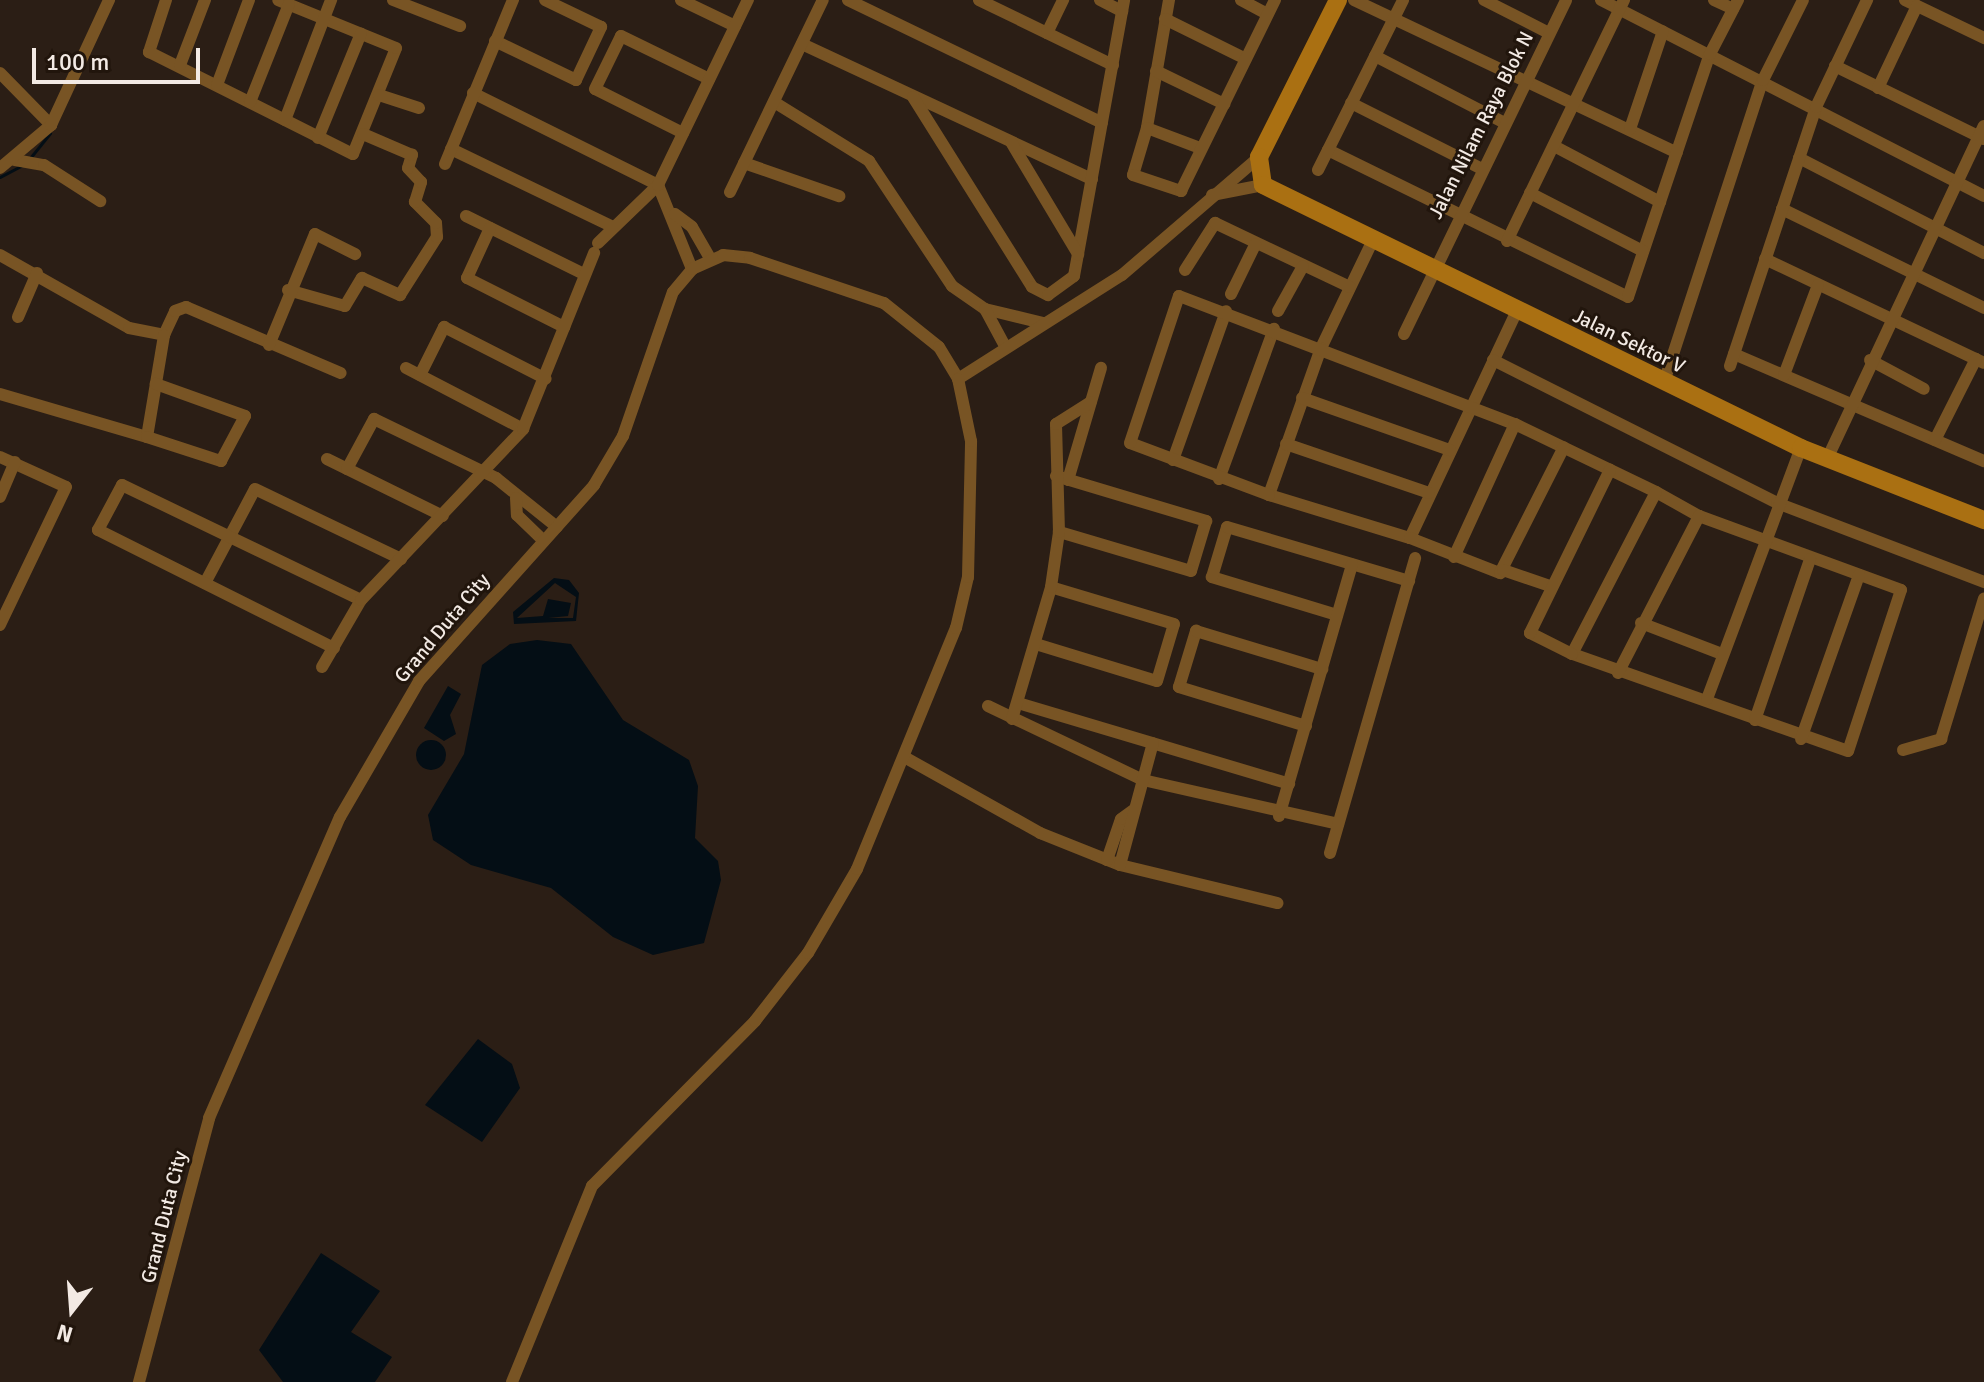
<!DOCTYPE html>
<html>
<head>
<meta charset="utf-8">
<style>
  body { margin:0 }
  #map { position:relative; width:1984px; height:1382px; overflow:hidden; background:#2b1e15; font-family:Signika,sans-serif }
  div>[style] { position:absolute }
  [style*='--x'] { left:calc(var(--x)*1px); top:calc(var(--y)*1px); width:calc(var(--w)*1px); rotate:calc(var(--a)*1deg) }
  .water>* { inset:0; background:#040e15 }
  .round { border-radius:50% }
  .stream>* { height:3px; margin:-1.5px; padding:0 1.5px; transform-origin:1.5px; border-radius:1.5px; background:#040e15 }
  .street>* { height:12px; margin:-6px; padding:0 6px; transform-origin:6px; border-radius:6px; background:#785424 }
  .secondary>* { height:18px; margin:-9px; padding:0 9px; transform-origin:9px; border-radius:9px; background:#aa7012 }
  span { translate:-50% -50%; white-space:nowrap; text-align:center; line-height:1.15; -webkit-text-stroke:6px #21150c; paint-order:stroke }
  .street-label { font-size:20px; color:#f3eae4 }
  .north { position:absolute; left:32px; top:1270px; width:80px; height:80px; -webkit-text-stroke:6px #21150c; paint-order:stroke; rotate:197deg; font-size:22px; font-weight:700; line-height:32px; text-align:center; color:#f3eae4 }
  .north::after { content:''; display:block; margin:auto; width:28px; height:36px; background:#f3eae4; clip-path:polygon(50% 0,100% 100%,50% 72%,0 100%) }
  .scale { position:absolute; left:32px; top:48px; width:168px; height:36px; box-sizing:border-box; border:4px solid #f3eae4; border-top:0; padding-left:10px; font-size:24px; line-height:28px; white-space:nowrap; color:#f3eae4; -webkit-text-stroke:6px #21150c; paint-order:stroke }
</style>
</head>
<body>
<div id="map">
  <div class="water">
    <i style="clip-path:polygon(evenodd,554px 578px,569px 580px,579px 593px,576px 621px,514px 624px,513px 612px,554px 578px,555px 583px,576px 597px,573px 618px,548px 618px,568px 616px,571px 603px,548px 599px,543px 616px,517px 618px,555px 583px)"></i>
    <i style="clip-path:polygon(537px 640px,571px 644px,623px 720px,689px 760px,698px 786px,695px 838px,718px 861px,721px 880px,704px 943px,653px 955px,613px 937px,551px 888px,471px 865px,433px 840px,428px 815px,464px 754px,482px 665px,510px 644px)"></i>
    <i style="clip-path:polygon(448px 686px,461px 694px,450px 715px,456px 734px,444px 741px,424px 728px)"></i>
    <i class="round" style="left:416px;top:740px;width:30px;height:30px"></i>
    <i style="clip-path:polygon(478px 1039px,512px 1064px,520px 1088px,482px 1142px,425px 1105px)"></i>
    <i style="clip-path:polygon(321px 1253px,380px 1291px,351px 1332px,392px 1357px,375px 1382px,283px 1382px,259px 1350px)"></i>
  </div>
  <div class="stream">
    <i style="--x:30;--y:158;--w:32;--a:-51"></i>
    <i style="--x:0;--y:177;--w:24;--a:-28"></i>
  </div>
  <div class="street">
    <i style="--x:166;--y:0;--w:55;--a:108.1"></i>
    <i style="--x:149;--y:52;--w:228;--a:26.6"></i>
    <i style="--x:353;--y:154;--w:114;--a:-67.9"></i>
    <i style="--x:396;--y:48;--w:127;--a:-157.9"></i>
    <i style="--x:393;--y:0;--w:72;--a:21.2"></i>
    <i style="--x:681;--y:0;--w:60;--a:25.7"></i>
    <i style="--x:848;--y:0;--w:282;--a:25.8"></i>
    <i style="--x:979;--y:0;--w:149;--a:25.9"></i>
    <i style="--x:1100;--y:0;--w:25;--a:27"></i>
    <i style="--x:1169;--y:0;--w:130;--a:99.8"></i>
    <i style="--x:1147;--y:128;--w:57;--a:20.7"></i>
    <i style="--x:1241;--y:0;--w:30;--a:28"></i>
    <i style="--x:1354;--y:0;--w:357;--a:25.3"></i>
    <i style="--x:1484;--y:0;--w:73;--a:26.9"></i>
    <i style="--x:1601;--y:0;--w:430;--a:27.1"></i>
    <i style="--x:1714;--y:0;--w:21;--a:25"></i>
    <i style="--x:1905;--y:0;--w:88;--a:25.7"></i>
    <i style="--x:1165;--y:19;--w:90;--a:26.3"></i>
    <i style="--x:1047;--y:33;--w:37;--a:-64"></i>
    <i style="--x:495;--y:41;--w:90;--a:25.7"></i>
    <i style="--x:576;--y:80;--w:59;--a:-64.7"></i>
    <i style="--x:601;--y:27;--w:62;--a:-154.3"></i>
    <i style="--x:802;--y:44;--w:320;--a:25"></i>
    <i style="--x:1375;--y:56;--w:146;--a:27.3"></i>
    <i style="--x:180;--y:65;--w:70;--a:-69"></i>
    <i style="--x:1835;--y:66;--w:166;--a:26.1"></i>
    <i style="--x:1156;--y:71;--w:76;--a:25.9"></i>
    <i style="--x:0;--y:73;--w:73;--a:45.6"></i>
    <i style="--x:217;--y:85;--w:91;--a:-69.4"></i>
    <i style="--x:1878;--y:88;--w:91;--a:-64.6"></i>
    <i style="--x:473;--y:93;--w:207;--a:26.4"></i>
    <i style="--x:658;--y:185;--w:91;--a:68"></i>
    <i style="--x:379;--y:95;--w:42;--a:18"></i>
    <i style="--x:913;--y:97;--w:224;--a:57.9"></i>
    <i style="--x:1032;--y:287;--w:18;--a:27"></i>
    <i style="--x:1048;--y:295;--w:32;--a:-36"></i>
    <i style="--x:1074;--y:276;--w:280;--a:-79.7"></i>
    <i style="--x:250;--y:102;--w:105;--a:-68.3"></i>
    <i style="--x:774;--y:102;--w:112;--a:31.8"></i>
    <i style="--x:869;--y:161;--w:150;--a:56.4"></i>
    <i style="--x:952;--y:286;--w:40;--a:34.9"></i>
    <i style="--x:985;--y:309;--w:60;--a:13.6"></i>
    <i style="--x:1351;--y:103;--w:147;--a:26.7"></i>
    <i style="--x:285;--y:120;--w:129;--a:-69"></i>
    <i style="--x:1147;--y:128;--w:49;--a:106.6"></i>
    <i style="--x:1133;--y:175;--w:51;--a:18.4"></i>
    <i style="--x:1181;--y:191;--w:213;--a:-63.8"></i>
    <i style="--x:1630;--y:129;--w:103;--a:-71.4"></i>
    <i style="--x:683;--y:133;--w:98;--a:-153.4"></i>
    <i style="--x:595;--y:89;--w:59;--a:-63.9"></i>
    <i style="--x:621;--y:36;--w:98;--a:26"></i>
    <i style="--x:318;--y:138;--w:113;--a:-67.7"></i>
    <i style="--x:1011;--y:142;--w:131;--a:59.1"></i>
    <i style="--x:1554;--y:146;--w:120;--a:27.8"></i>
    <i style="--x:451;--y:149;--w:178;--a:25.7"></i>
    <i style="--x:1328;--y:150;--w:334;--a:26.1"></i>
    <i style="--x:1628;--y:297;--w:256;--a:-71.4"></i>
    <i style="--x:1710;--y:54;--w:61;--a:-62.6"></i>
    <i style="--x:1799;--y:158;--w:208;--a:27.2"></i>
    <i style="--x:15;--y:160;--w:29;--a:10"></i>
    <i style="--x:44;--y:165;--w:67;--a:32.7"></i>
    <i style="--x:744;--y:163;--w:101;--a:19.2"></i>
    <i style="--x:445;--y:164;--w:178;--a:-67.5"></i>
    <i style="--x:0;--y:168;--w:67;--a:-40.1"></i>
    <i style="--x:51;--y:125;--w:138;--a:-65.1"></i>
    <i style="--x:1318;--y:170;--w:190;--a:-63.4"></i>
    <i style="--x:730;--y:192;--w:213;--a:-64.2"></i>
    <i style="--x:1530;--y:193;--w:127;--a:27.2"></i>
    <i style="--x:1212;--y:195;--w:52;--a:-11.1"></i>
    <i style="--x:1782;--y:209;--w:225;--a:26.1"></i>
    <i style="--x:675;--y:214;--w:21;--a:37"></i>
    <i style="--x:692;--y:227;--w:38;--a:60"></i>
    <i style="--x:466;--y:216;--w:131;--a:26.2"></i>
    <i style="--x:490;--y:228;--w:55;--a:114.7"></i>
    <i style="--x:467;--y:278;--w:109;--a:26.8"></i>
    <i style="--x:1373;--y:240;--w:120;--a:115.7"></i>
    <i style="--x:1321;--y:348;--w:156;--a:109.5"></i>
    <i style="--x:1269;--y:495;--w:147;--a:17"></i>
    <i style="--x:1410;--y:538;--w:251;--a:-64.8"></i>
    <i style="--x:1507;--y:241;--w:268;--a:-64.1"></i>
    <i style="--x:598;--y:243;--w:83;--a:-44"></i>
    <i style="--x:658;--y:185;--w:206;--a:-64.1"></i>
    <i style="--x:0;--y:255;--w:148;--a:29.5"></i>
    <i style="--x:129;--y:328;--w:36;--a:11"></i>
    <i style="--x:164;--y:335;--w:26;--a:-65"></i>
    <i style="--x:175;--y:311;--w:12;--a:-20"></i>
    <i style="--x:186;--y:307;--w:168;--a:23.1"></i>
    <i style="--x:1765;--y:259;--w:242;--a:25.4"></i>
    <i style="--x:1185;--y:270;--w:56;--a:-57.4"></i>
    <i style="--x:1215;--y:223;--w:149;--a:25.4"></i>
    <i style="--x:288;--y:290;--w:59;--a:15.7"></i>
    <i style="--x:345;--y:306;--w:33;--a:-59"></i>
    <i style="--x:362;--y:278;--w:42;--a:24.1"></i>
    <i style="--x:400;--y:295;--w:69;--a:-57.5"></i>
    <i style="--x:437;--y:237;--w:14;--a:-94"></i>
    <i style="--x:436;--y:223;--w:30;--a:-135"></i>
    <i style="--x:415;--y:202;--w:21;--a:-73"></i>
    <i style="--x:421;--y:182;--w:19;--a:-133"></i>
    <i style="--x:408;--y:168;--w:14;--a:-73"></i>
    <i style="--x:412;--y:155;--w:53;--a:-156.8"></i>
    <i style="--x:1231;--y:294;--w:55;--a:-63.9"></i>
    <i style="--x:985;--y:309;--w:44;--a:61.7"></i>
    <i style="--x:1278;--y:311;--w:51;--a:-60.9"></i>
    <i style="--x:18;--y:317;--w:48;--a:-66.6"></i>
    <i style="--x:1404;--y:334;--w:371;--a:-64.1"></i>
    <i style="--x:269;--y:345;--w:120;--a:-67.5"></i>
    <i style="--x:315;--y:234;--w:45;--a:26.6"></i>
    <i style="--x:1734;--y:354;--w:272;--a:23.2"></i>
    <i style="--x:1493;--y:360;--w:318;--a:26.7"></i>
    <i style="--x:1777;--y:503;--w:222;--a:20.9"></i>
    <i style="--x:1870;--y:360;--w:61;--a:28.2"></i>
    <i style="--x:1730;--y:366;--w:273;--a:-71.6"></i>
    <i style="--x:1816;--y:107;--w:119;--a:-64.5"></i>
    <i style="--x:406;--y:368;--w:132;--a:27.5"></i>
    <i style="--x:420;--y:375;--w:54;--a:-63.4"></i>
    <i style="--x:444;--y:327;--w:114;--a:27"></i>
    <i style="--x:1784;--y:375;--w:96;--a:-69.3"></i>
    <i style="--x:1664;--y:382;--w:318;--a:-71.9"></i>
    <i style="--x:1763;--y:80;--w:89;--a:-63.4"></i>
    <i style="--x:0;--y:394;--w:153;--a:16.3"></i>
    <i style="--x:147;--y:437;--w:103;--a:-80.5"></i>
    <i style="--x:1302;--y:398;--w:157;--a:19.4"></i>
    <i style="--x:147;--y:437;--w:78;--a:18"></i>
    <i style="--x:221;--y:461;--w:51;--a:-61.9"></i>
    <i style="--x:245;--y:416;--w:95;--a:-160.2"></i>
    <i style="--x:1935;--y:440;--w:91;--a:-63.2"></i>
    <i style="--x:1286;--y:444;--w:151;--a:18.9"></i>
    <i style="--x:0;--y:457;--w:72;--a:24.4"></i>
    <i style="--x:66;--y:487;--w:153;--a:115.6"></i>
    <i style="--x:327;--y:459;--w:129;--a:26.2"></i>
    <i style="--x:1827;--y:459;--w:368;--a:-64.8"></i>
    <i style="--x:1173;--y:460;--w:158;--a:-70.4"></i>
    <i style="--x:347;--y:469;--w:57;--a:-61.6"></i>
    <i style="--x:374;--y:419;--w:136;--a:25.8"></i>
    <i style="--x:496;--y:478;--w:78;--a:38.8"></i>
    <i style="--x:1056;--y:476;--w:157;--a:16.7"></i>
    <i style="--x:1206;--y:521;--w:52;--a:106.7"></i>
    <i style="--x:1191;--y:571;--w:138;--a:-163.5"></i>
    <i style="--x:1219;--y:479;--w:160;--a:-69.9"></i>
    <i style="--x:1068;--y:480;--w:117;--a:-73.6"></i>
    <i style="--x:1269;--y:495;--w:148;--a:-159.5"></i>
    <i style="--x:1130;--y:443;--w:155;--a:-71.6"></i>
    <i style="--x:1179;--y:296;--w:360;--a:20.9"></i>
    <i style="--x:1515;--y:424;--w:157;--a:25.7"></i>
    <i style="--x:1656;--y:492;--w:49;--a:29.2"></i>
    <i style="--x:1699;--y:516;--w:215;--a:20.1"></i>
    <i style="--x:1901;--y:590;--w:169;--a:108.2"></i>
    <i style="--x:1848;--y:751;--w:293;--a:-160.6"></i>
    <i style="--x:1572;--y:654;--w:182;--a:-62.6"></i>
    <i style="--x:0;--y:497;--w:38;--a:-67"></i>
    <i style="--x:516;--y:498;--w:17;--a:87"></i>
    <i style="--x:517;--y:515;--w:37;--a:44"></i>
    <i style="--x:1410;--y:538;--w:97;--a:21.3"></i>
    <i style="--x:1500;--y:573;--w:141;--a:-63.1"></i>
    <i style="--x:1454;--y:557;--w:146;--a:-65.4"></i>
    <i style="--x:1503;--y:570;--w:50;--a:18.8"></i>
    <i style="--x:205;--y:583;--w:106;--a:-62"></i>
    <i style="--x:255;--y:489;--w:162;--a:25.6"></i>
    <i style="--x:1337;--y:615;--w:131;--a:-163.1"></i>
    <i style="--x:1212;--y:577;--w:52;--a:-73.3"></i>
    <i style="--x:1227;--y:527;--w:190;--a:16.5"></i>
    <i style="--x:1641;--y:623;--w:87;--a:20.9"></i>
    <i style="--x:1039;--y:645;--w:123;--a:17"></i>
    <i style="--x:1157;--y:681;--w:59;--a:-73.4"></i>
    <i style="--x:1174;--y:624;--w:128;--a:-163.3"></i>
    <i style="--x:334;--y:648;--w:264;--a:-153.4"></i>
    <i style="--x:98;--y:530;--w:51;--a:-61.9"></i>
    <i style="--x:122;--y:485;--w:265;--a:25.7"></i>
    <i style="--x:1572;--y:654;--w:47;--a:-153.4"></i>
    <i style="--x:1530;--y:633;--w:182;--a:-63.9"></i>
    <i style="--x:322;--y:667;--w:78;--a:-59.8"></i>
    <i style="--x:361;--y:600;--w:236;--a:-46.5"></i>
    <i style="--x:523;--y:429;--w:190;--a:-68"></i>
    <i style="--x:1618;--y:673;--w:177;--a:-62.7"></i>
    <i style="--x:1707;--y:699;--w:268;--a:-69.5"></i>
    <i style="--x:1018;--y:703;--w:283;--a:16.6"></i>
    <i style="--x:988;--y:706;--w:172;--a:25.5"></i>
    <i style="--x:1143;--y:780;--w:200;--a:12.7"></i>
    <i style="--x:1012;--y:719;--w:138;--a:-73.5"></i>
    <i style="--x:1051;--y:587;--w:56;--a:-81.7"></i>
    <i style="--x:1059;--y:532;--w:108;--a:-91.6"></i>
    <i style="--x:1056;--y:424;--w:41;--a:-32.2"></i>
    <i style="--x:1755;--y:720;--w:170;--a:-71.1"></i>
    <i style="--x:1306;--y:726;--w:133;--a:-162.9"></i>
    <i style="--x:1179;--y:687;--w:59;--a:-73.1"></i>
    <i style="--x:1196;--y:631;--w:132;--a:16.8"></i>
    <i style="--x:1801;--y:739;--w:174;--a:-70.5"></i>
    <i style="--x:1903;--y:750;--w:40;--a:-16"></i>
    <i style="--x:1941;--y:739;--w:147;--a:-73"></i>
    <i style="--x:906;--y:758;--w:154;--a:29.2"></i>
    <i style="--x:1040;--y:833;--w:86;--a:21.8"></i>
    <i style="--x:1120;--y:865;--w:162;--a:13.6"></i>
    <i style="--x:1279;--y:816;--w:262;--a:-73.8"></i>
    <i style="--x:1330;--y:853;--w:307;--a:-73.9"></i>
    <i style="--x:1107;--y:860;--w:43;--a:-71.1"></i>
    <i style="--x:1121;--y:819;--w:14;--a:-36"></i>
    <i style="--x:1120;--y:865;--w:126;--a:-74.9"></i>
    <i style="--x:139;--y:1382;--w:273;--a:-75.1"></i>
    <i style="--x:209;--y:1118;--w:328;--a:-66.5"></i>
    <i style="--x:340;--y:817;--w:157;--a:-59.8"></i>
    <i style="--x:419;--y:681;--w:263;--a:-48.2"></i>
    <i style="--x:594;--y:485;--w:57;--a:-59.4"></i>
    <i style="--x:623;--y:436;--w:152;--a:-70.9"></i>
    <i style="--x:673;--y:292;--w:30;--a:-50"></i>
    <i style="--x:692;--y:269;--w:34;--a:-24"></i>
    <i style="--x:723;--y:255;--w:27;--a:6"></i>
    <i style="--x:750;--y:258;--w:141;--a:18.6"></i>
    <i style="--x:884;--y:303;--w:70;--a:38.7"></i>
    <i style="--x:939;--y:347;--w:37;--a:59"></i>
    <i style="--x:958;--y:379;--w:194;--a:-32.4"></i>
    <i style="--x:1122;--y:275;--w:181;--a:-40.7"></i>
    <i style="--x:512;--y:1382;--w:212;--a:-67.8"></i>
    <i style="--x:592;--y:1186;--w:232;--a:-45.3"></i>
    <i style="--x:755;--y:1021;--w:86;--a:-52.1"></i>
    <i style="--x:808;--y:953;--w:97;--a:-59.7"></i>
    <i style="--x:857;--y:869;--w:261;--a:-67.7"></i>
    <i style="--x:956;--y:628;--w:52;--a:-76.8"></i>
    <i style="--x:968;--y:577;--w:136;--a:-88.7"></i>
    <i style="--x:971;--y:441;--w:63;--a:-101.8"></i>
  </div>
  <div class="secondary">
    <i style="--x:1338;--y:0;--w:176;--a:116.7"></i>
    <i style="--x:1259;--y:157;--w:28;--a:82"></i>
    <i style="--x:1263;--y:185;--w:599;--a:26.05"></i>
    <i style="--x:1801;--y:448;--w:197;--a:21.5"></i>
  </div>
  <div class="street-label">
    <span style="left:1481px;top:125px;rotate:-63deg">Jalan Nilam Raya Blok N</span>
    <span style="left:1629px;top:341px;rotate:26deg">Jalan Sektor V</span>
    <span style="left:442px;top:628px;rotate:-50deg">Grand Duta City</span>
    <span style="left:164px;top:1217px;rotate:-76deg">Grand Duta City</span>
  </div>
  <div class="north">N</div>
  <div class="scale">100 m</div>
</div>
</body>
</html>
